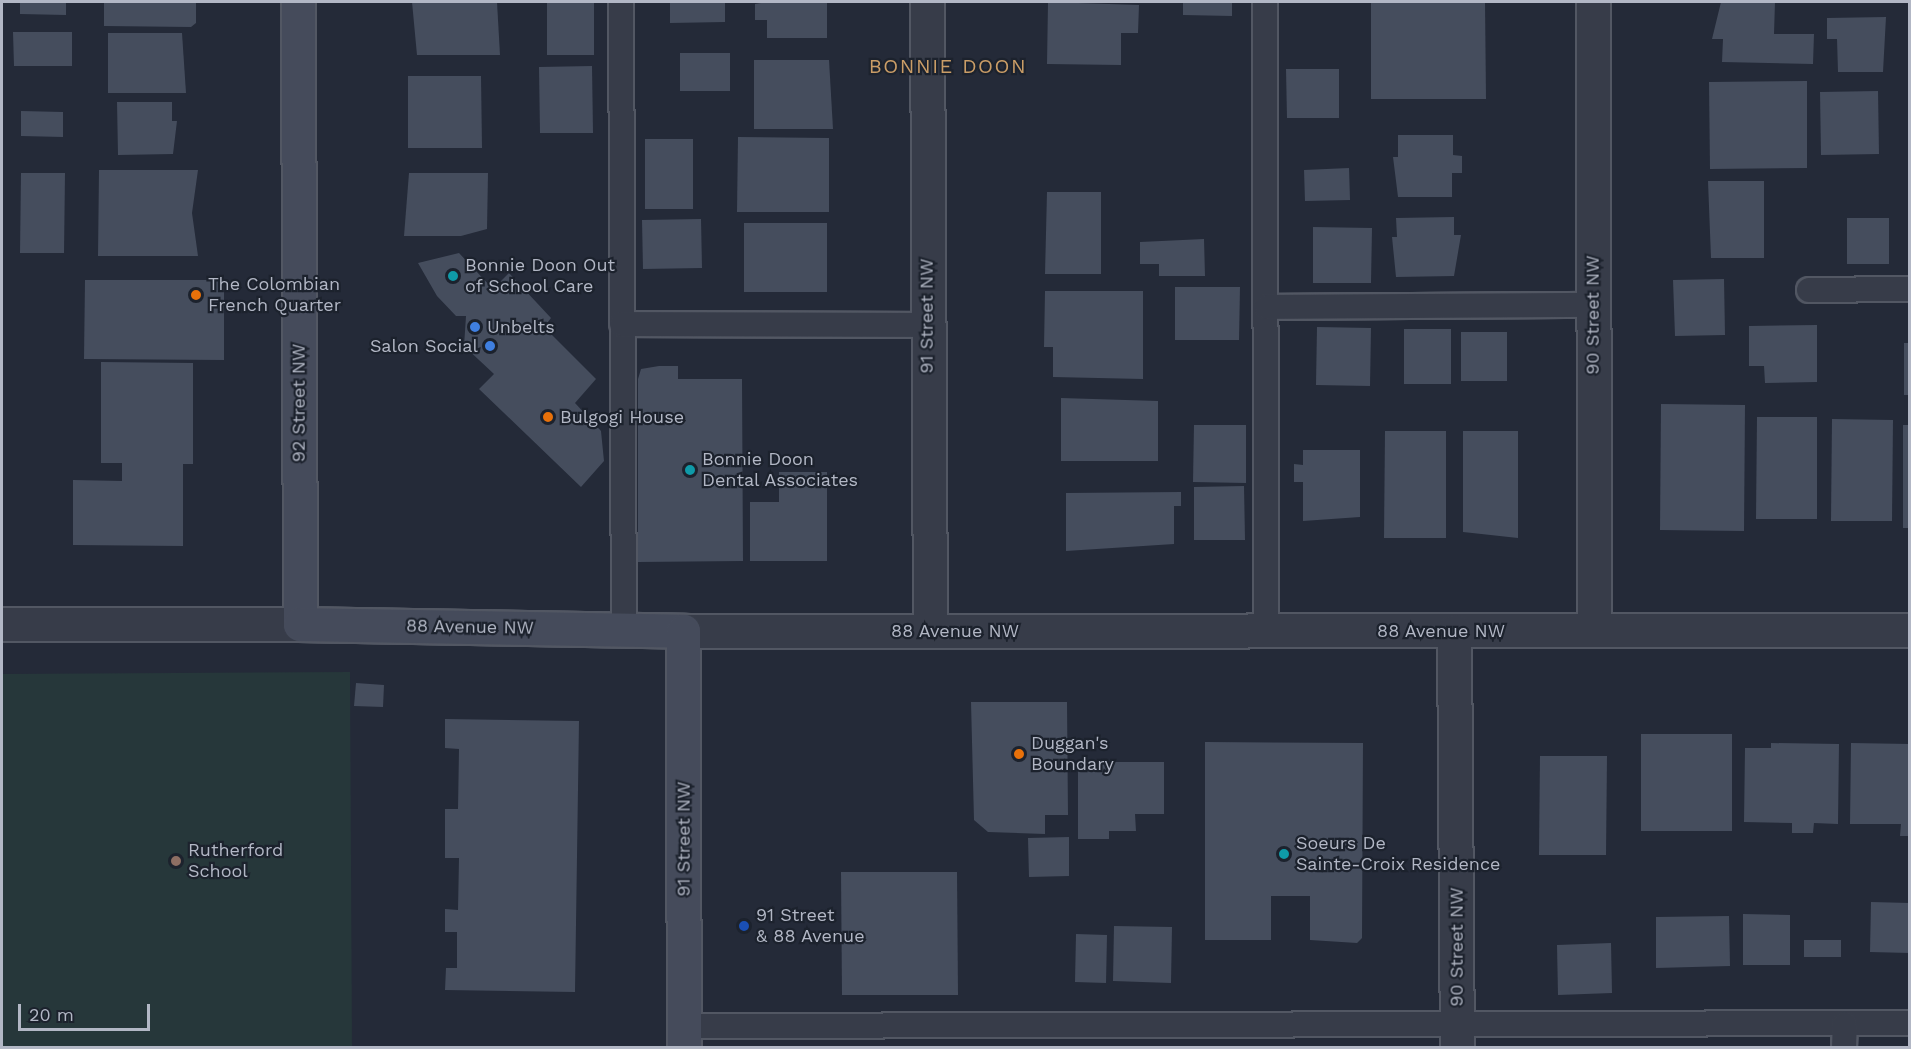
<!DOCTYPE html>
<html>
<head>
<meta charset="utf-8">
<style>
  body { margin:0 }
  #map { position:relative; width:1911px; height:1049px; overflow:hidden; background:#242a38; font-family:"Work Sans",sans-serif }
  div>[style] { position:absolute }
  [style*='--x'] { left:calc(var(--x)*1px); top:calc(var(--y)*1px); width:calc(var(--w)*1px); rotate:calc(var(--a)*1deg) }
  .green>* { inset:0; background:#26373a }
  .building>* { inset:0; background:#454d5d }
  .roads { filter:drop-shadow(2px 0 #525763) drop-shadow(-2px 0 #525763) drop-shadow(0 2px #525763) drop-shadow(0 -2px #525763) }
  .lane>* { height:24px; margin:-12px; padding:0 12px; transform-origin:12px; border-radius:12px; background:#373c49 }
  .street>* { height:33px; margin:-16.5px; padding:0 16.5px; transform-origin:16.5px; border-radius:16.5px; background:#373c49 }
  .secondary>* { height:33px; margin:-16.5px; padding:0 16.5px; transform-origin:16.5px; border-radius:16.5px; background:#454b5b }
  .dots>* { width:16px; height:16px; translate:-50% -50%; box-sizing:border-box; border:3px solid #1c222d; border-radius:50% }
  span { translate:-50% -50%; white-space:nowrap; text-align:center; line-height:1.15; -webkit-text-stroke:4.5px #1c222d; paint-order:stroke }
  .poi-label { font-size:18px; color:#b2b7c5 }
  .left { translate:0 -50%; text-align:left }
  .right { translate:-100% -50%; text-align:right }
  .street-label { font-size:18px; color:#b2b7c5 }
  .neighbourhood-label { font-size:20px; color:#ca9d67; letter-spacing:1.5px }
  .frame { position:absolute; inset:0; border:3px solid #b2b7c5; pointer-events:none }
  .scale { position:absolute; left:18px; top:1004px; width:132px; height:27px; box-sizing:border-box; border:3px solid #b2b7c5; border-top:0; padding-left:8px; font-size:18px; line-height:21px; white-space:nowrap; color:#b2b7c5; -webkit-text-stroke:4px #1c222d; paint-order:stroke }
</style>
</head>
<body>
<div id="map">
  <div class="green">
    <i style="clip-path:polygon(350px 672px,352px 1047px,2px 1047px,2px 674px)"></i>
  </div>
  <div class="building">
    <i style="clip-path:polygon(20px 2px,66px 2px,66px 15px,20px 14px)"></i>
    <i style="clip-path:polygon(104px 2px,196px 2px,196px 23px,191px 27px,104px 26px)"></i>
    <i style="clip-path:polygon(412px 2px,497px 2px,500px 55px,417px 55px)"></i>
    <i style="clip-path:polygon(547px 2px,594px 2px,594px 55px,547px 55px)"></i>
    <i style="clip-path:polygon(670px 2px,725px 2px,725px 22px,670px 23px)"></i>
    <i style="clip-path:polygon(767px 2px,827px 2px,827px 38px,767px 38px,767px 20px,755px 20px,755px 4px)"></i>
    <i style="clip-path:polygon(1048px 2px,1139px 5px,1138px 33px,1121px 33px,1121px 65px,1047px 64px)"></i>
    <i style="clip-path:polygon(1183px 2px,1232px 2px,1232px 16px,1183px 15px)"></i>
    <i style="clip-path:polygon(1371px 2px,1485px 2px,1486px 99px,1371px 99px)"></i>
    <i style="clip-path:polygon(1721px 2px,1775px 2px,1774px 34px,1814px 34px,1813px 64px,1722px 62px,1723px 39px,1712px 39px)"></i>
    <i style="clip-path:polygon(1886px 17px,1883px 72px,1838px 72px,1837px 39px,1827px 39px,1827px 18px)"></i>
    <i style="clip-path:polygon(13px 32px,72px 32px,72px 66px,14px 66px)"></i>
    <i style="clip-path:polygon(108px 33px,182px 33px,186px 93px,108px 93px)"></i>
    <i style="clip-path:polygon(680px 53px,730px 53px,730px 91px,680px 91px)"></i>
    <i style="clip-path:polygon(754px 60px,829px 60px,833px 129px,754px 129px)"></i>
    <i style="clip-path:polygon(592px 66px,593px 133px,540px 133px,539px 67px)"></i>
    <i style="clip-path:polygon(1286px 69px,1339px 69px,1339px 118px,1287px 118px)"></i>
    <i style="clip-path:polygon(408px 76px,481px 76px,482px 148px,408px 148px)"></i>
    <i style="clip-path:polygon(1807px 81px,1807px 168px,1710px 169px,1709px 82px)"></i>
    <i style="clip-path:polygon(1878px 91px,1879px 154px,1821px 155px,1820px 92px)"></i>
    <i style="clip-path:polygon(117px 102px,172px 102px,172px 121px,177px 121px,173px 154px,118px 155px)"></i>
    <i style="clip-path:polygon(21px 111px,63px 112px,63px 137px,21px 136px)"></i>
    <i style="clip-path:polygon(1398px 135px,1453px 135px,1453px 155px,1462px 156px,1462px 173px,1452px 173px,1452px 197px,1398px 197px,1393px 157px,1398px 157px)"></i>
    <i style="clip-path:polygon(738px 137px,829px 138px,829px 212px,737px 212px)"></i>
    <i style="clip-path:polygon(645px 139px,693px 139px,693px 209px,645px 209px)"></i>
    <i style="clip-path:polygon(1349px 168px,1350px 200px,1305px 201px,1304px 170px)"></i>
    <i style="clip-path:polygon(99px 170px,198px 170px,192px 213px,198px 256px,98px 256px)"></i>
    <i style="clip-path:polygon(21px 173px,65px 173px,64px 253px,20px 253px)"></i>
    <i style="clip-path:polygon(409px 173px,488px 173px,487px 229px,461px 236px,404px 236px)"></i>
    <i style="clip-path:polygon(1708px 181px,1764px 181px,1764px 258px,1711px 258px)"></i>
    <i style="clip-path:polygon(1047px 192px,1101px 192px,1101px 274px,1045px 274px)"></i>
    <i style="clip-path:polygon(1454px 217px,1454px 235px,1461px 235px,1454px 276px,1396px 277px,1392px 237px,1397px 237px,1396px 218px)"></i>
    <i style="clip-path:polygon(1847px 218px,1889px 218px,1889px 264px,1847px 264px)"></i>
    <i style="clip-path:polygon(701px 219px,702px 268px,643px 269px,642px 220px)"></i>
    <i style="clip-path:polygon(744px 223px,827px 223px,827px 292px,744px 292px)"></i>
    <i style="clip-path:polygon(1313px 227px,1372px 228px,1371px 283px,1313px 283px)"></i>
    <i style="clip-path:polygon(1204px 239px,1205px 276px,1159px 276px,1159px 264px,1140px 264px,1140px 242px)"></i>
    <i style="clip-path:polygon(459px 253px,493px 289px,509px 273px,551px 318px,544px 327px,596px 379px,575px 403px,601px 431px,604px 461px,581px 487px,479px 389px,494px 374px,464px 346px,466px 316px,456px 316px,437px 296px,418px 263px)"></i>
    <i style="clip-path:polygon(1724px 279px,1725px 335px,1675px 336px,1673px 280px)"></i>
    <i style="clip-path:polygon(85px 280px,224px 280px,224px 360px,84px 359px)"></i>
    <i style="clip-path:polygon(1175px 287px,1240px 287px,1239px 340px,1175px 340px)"></i>
    <i style="clip-path:polygon(1045px 291px,1143px 291px,1143px 379px,1053px 377px,1053px 347px,1044px 347px)"></i>
    <i style="clip-path:polygon(1817px 325px,1817px 382px,1765px 383px,1764px 366px,1749px 366px,1749px 326px)"></i>
    <i style="clip-path:polygon(1317px 327px,1371px 328px,1370px 386px,1316px 385px)"></i>
    <i style="clip-path:polygon(1404px 329px,1451px 329px,1451px 384px,1404px 384px)"></i>
    <i style="clip-path:polygon(1461px 332px,1507px 332px,1507px 381px,1461px 381px)"></i>
    <i style="clip-path:polygon(1904px 343px,1910px 343px,1910px 395px,1904px 395px)"></i>
    <i style="clip-path:polygon(101px 362px,193px 363px,193px 464px,183px 464px,183px 546px,73px 545px,73px 480px,122px 481px,122px 463px,101px 463px)"></i>
    <i style="clip-path:polygon(659px 366px,678px 366px,678px 379px,742px 379px,743px 561px,638px 562px,638px 379px,641px 369px)"></i>
    <i style="clip-path:polygon(1061px 398px,1158px 401px,1158px 461px,1061px 461px)"></i>
    <i style="clip-path:polygon(1661px 404px,1745px 405px,1744px 531px,1660px 530px)"></i>
    <i style="clip-path:polygon(1757px 417px,1817px 417px,1817px 519px,1756px 519px)"></i>
    <i style="clip-path:polygon(1832px 419px,1893px 420px,1892px 521px,1831px 521px)"></i>
    <i style="clip-path:polygon(1194px 425px,1246px 425px,1246px 483px,1193px 482px)"></i>
    <i style="clip-path:polygon(1903px 425px,1910px 425px,1910px 528px,1903px 528px)"></i>
    <i style="clip-path:polygon(1385px 431px,1446px 431px,1446px 538px,1384px 538px)"></i>
    <i style="clip-path:polygon(1463px 431px,1518px 431px,1518px 538px,1463px 532px)"></i>
    <i style="clip-path:polygon(1303px 450px,1360px 450px,1360px 517px,1303px 521px,1303px 482px,1294px 482px,1294px 464px,1303px 465px)"></i>
    <i style="clip-path:polygon(779px 472px,827px 472px,827px 561px,750px 561px,750px 502px,779px 502px)"></i>
    <i style="clip-path:polygon(1244px 486px,1245px 540px,1194px 540px,1194px 487px)"></i>
    <i style="clip-path:polygon(1181px 492px,1181px 506px,1174px 506px,1174px 544px,1066px 551px,1066px 493px)"></i>
    <i style="clip-path:polygon(356px 683px,384px 685px,383px 707px,354px 706px)"></i>
    <i style="clip-path:polygon(971px 702px,1067px 702px,1068px 815px,1045px 815px,1045px 834px,988px 832px,974px 820px)"></i>
    <i style="clip-path:polygon(445px 719px,579px 721px,575px 992px,445px 990px,446px 968px,457px 968px,457px 932px,445px 932px,445px 909px,458px 910px,459px 858px,445px 858px,445px 809px,458px 809px,459px 749px,445px 748px)"></i>
    <i style="clip-path:polygon(1641px 734px,1732px 734px,1732px 831px,1641px 831px)"></i>
    <i style="clip-path:polygon(1205px 742px,1363px 743px,1362px 938px,1357px 943px,1310px 940px,1310px 896px,1271px 896px,1271px 940px,1205px 940px)"></i>
    <i style="clip-path:polygon(1771px 743px,1839px 744px,1838px 824px,1814px 823px,1813px 833px,1792px 833px,1792px 823px,1744px 822px,1745px 748px,1771px 748px)"></i>
    <i style="clip-path:polygon(1851px 743px,1910px 744px,1910px 836px,1900px 836px,1901px 824px,1850px 824px)"></i>
    <i style="clip-path:polygon(1540px 756px,1607px 756px,1606px 855px,1539px 855px)"></i>
    <i style="clip-path:polygon(1078px 762px,1164px 762px,1164px 814px,1135px 814px,1136px 831px,1109px 831px,1109px 839px,1078px 839px)"></i>
    <i style="clip-path:polygon(1069px 837px,1069px 876px,1029px 877px,1028px 838px)"></i>
    <i style="clip-path:polygon(841px 872px,957px 872px,958px 995px,842px 995px)"></i>
    <i style="clip-path:polygon(1871px 902px,1910px 903px,1910px 953px,1870px 952px)"></i>
    <i style="clip-path:polygon(1743px 914px,1790px 915px,1790px 965px,1743px 965px)"></i>
    <i style="clip-path:polygon(1729px 916px,1730px 966px,1656px 968px,1656px 917px)"></i>
    <i style="clip-path:polygon(1114px 926px,1172px 927px,1171px 983px,1113px 981px)"></i>
    <i style="clip-path:polygon(1076px 934px,1107px 935px,1106px 983px,1075px 982px)"></i>
    <i style="clip-path:polygon(1804px 940px,1841px 940px,1841px 957px,1804px 957px)"></i>
    <i style="clip-path:polygon(1611px 943px,1612px 993px,1558px 995px,1557px 945px)"></i>
  </div>
  <div class="roads">
    <div class="lane">
      <i style="--x:621;--y:2;--w:628;--a:89.73"></i>
      <i style="--x:1265;--y:2;--w:629;--a:89.91"></i>
      <i style="--x:1809;--y:290;--w:101;--a:-0.6"></i>
      <i style="--x:1267;--y:307;--w:326;--a:-0.4"></i>
      <i style="--x:622;--y:324;--w:305;--a:0.2"></i>
      <i style="--x:684;--y:1026;--w:1226;--a:-0.14"></i>
      <i style="--x:1844;--y:1048;--w:24;--a:-88"></i>
    </div>
    <div class="street">
      <i style="--x:927;--y:2;--w:629;--a:89.73"></i>
      <i style="--x:1593;--y:2;--w:627;--a:89.91"></i>
      <i style="--x:2;--y:624;--w:298;--a:0"></i>
      <i style="--x:683;--y:631;--w:1227;--a:-0.05"></i>
      <i style="--x:1454;--y:631;--w:417;--a:89.6"></i>
    </div>
    <div class="secondary">
      <i style="--x:298;--y:2;--w:622;--a:89.82"></i>
      <i style="--x:300;--y:624;--w:383;--a:1"></i>
      <i style="--x:683;--y:631;--w:417;--a:89.9"></i>
    </div>
  </div>
  <div class="dots">
    <i style="left:453px;top:276px;background:#0f9aa8"></i>
    <i style="left:196px;top:295px;background:#e8710a"></i>
    <i style="left:475px;top:327px;background:#3f7fe0"></i>
    <i style="left:490px;top:346px;background:#3f7fe0"></i>
    <i style="left:548px;top:417px;background:#e8710a"></i>
    <i style="left:690px;top:470px;background:#0f9aa8"></i>
    <i style="left:1019px;top:754px;background:#e8710a"></i>
    <i style="left:1284px;top:854px;background:#0f9aa8"></i>
    <i style="left:176px;top:861px;background:#8d6e63"></i>
    <i style="left:744px;top:926px;background:#1a4fb4"></i>
  </div>
  <div class="poi-label">
    <span class="left" style="left:465px;top:276px">Bonnie Doon Out<br>of School Care</span>
    <span class="left" style="left:208px;top:295px">The Colombian<br>French Quarter</span>
    <span class="left" style="left:487px;top:327px">Unbelts</span>
    <span class="right" style="left:478px;top:346px">Salon Social</span>
    <span class="left" style="left:560px;top:417px">Bulgogi House</span>
    <span class="left" style="left:702px;top:470px">Bonnie Doon<br>Dental Associates</span>
    <span class="left" style="left:1031px;top:754px">Duggan's<br>Boundary</span>
    <span class="left" style="left:1296px;top:854px">Soeurs De<br>Sainte-Croix Residence</span>
    <span class="left" style="left:188px;top:861px">Rutherford<br>School</span>
    <span class="left" style="left:756px;top:926px">91 Street<br>&amp; 88 Avenue</span>
  </div>
  <div class="street-label">
    <span style="left:1593px;top:315px;rotate:-90deg">90 Street NW</span>
    <span style="left:927px;top:316px;rotate:-90deg">91 Street NW</span>
    <span style="left:299px;top:403px;rotate:-90deg">92 Street NW</span>
    <span style="left:470px;top:627px;rotate:1deg">88 Avenue NW</span>
    <span style="left:955px;top:631px">88 Avenue NW</span>
    <span style="left:1441px;top:631px">88 Avenue NW</span>
    <span style="left:684px;top:839px;rotate:-90deg">91 Street NW</span>
    <span style="left:1457px;top:947px;rotate:-90deg">90 Street NW</span>
  </div>
  <div class="neighbourhood-label">
    <span style="left:948px;top:66px">BONNIE DOON</span>
  </div>
  <div class="frame"></div>
  <div class="scale">20 m</div>
</div>
</body>
</html>
